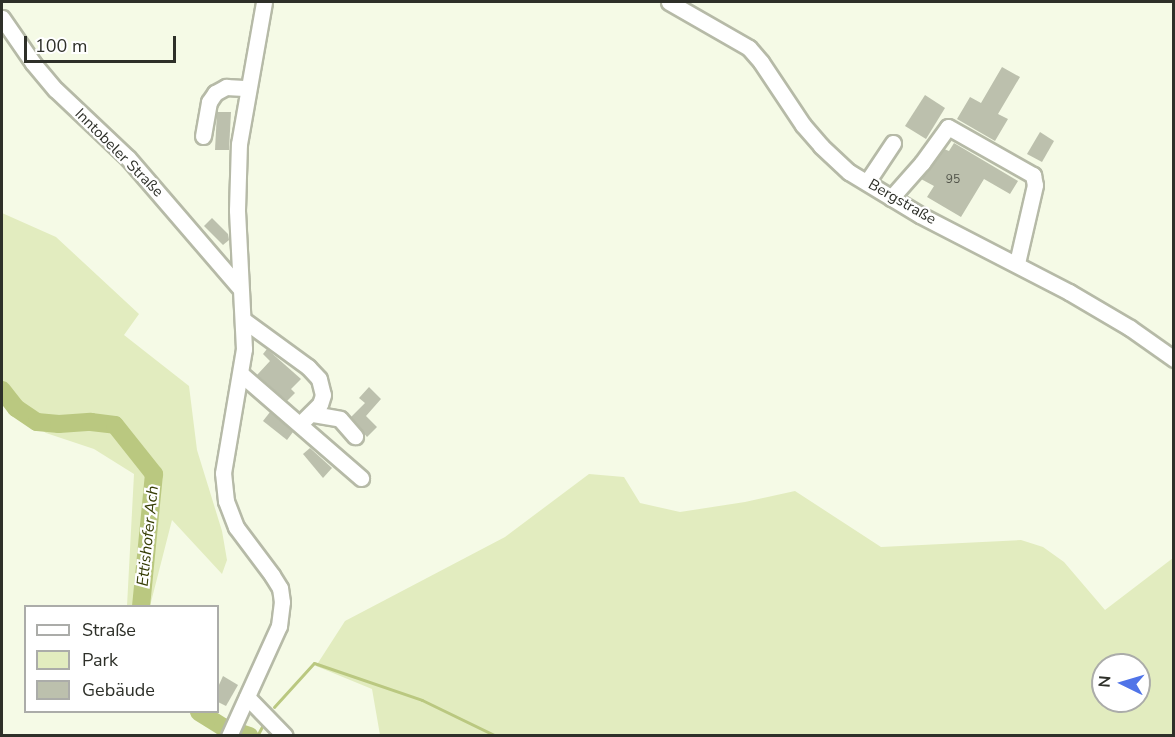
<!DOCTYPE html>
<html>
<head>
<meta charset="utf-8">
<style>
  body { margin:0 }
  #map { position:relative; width:1175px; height:737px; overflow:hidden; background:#f5fae6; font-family:"Nunito Sans",sans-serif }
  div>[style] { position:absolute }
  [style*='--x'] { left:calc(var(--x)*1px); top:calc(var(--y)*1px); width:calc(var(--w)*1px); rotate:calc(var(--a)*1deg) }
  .green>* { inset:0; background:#e2ecbf }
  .stream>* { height:3px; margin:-1.5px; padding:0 1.5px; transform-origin:1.5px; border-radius:1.5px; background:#bac880 }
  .river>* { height:18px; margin:-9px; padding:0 9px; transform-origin:9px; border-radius:9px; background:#bac880 }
  .building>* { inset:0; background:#bcc0ad }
  .roads { filter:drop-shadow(2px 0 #b6baa7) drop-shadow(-2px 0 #b6baa7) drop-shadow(0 2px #b6baa7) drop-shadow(0 -2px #b6baa7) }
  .minor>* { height:15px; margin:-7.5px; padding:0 7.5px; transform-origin:7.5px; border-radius:7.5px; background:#fff }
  span { translate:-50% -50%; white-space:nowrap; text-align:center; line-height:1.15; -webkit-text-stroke:4.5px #fff; paint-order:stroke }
  .number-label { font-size:12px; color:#52544a }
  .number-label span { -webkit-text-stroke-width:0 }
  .street-label { font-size:15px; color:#2e3029 }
  .water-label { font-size:16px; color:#363d05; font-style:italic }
  .frame { position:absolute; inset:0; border:3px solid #2e3029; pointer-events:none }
  .legend { position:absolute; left:24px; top:605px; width:195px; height:108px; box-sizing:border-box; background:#fff; border:2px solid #abaca9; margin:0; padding:8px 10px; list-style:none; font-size:18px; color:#2e3029 }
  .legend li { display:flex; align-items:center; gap:12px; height:30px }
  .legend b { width:30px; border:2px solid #abaca9 }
  .north { position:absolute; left:1091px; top:653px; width:60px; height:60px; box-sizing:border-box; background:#fff; border:2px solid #abaca9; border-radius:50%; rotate:275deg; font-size:16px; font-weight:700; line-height:24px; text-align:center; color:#2e3029 }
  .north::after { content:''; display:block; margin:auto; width:21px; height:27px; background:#5074e8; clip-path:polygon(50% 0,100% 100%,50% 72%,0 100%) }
  .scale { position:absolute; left:24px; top:36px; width:152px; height:27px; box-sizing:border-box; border:3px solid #2e3029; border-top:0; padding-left:8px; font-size:18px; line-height:21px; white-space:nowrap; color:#2e3029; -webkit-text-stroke:4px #fff; paint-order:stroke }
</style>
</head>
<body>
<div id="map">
  <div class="green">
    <i style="clip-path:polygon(2px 213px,56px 237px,139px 314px,124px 335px,189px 386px,197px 450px,222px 531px,227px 560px,222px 574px,172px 520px,150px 606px,127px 606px,134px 474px,94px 449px,46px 433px,2px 403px)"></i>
    <i style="clip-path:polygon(evenodd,589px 474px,624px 477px,640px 503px,680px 512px,745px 502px,795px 491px,881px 547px,1021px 540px,1043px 547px,1064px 562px,1105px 610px,1173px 558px,1173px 735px,380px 735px,372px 689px,316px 666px,345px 621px,505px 537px,589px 474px,1103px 665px,1139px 665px,1139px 701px,1103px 701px,1103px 665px)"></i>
  </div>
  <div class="stream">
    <i style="--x:274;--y:707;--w:59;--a:-47.7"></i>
    <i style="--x:314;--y:663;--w:114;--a:18.9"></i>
    <i style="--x:422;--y:700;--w:82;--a:25.9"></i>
    <i style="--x:257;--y:736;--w:15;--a:-62"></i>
  </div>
  <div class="river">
    <i style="--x:2;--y:390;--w:23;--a:52"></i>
    <i style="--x:16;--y:408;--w:25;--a:34"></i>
    <i style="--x:37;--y:422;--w:22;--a:5"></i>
    <i style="--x:59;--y:424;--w:32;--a:-4"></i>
    <i style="--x:91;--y:422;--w:24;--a:7"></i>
    <i style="--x:115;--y:425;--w:63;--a:51.5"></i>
    <i style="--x:154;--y:474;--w:133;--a:95.6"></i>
    <i style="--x:199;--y:712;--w:28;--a:32"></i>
    <i style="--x:223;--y:727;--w:28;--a:19"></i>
  </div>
  <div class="building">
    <i style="clip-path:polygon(1002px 67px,1020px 77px,998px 114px,1008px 119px,995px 141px,957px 119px,970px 97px,981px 103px)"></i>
    <i style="clip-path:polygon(925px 95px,945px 108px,926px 139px,905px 126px)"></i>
    <i style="clip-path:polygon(217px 112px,231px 112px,229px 150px,215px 150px)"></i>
    <i style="clip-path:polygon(1040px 132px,1054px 141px,1042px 162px,1027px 154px)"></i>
    <i style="clip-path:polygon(954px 143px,1018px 181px,1010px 194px,984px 179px,961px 217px,927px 197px,934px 186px,921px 179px,944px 149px,949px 151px)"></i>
    <i style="clip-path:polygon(212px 218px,228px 234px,229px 240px,223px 245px,204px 226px)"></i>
    <i style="clip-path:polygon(267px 349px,301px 379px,291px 389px,295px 393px,287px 401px,257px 375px,270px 361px,263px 354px)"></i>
    <i style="clip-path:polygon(369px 387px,381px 399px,366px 416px,377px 427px,367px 437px,351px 417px,365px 403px,359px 398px)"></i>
    <i style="clip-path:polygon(270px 412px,293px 432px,287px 440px,263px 421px)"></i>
    <i style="clip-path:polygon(310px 448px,332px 468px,323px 478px,303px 454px)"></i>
    <i style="clip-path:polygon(223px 676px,238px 685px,226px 706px,218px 702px,218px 687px)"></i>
  </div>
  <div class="roads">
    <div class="minor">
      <i style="--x:669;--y:2;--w:92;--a:29.9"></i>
      <i style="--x:749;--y:48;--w:18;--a:49"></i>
      <i style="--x:761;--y:62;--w:76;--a:56.3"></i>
      <i style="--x:803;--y:125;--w:28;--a:49"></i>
      <i style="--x:821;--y:146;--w:38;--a:43"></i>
      <i style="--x:849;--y:172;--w:83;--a:31.2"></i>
      <i style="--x:920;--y:215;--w:168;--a:27.3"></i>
      <i style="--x:1069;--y:292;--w:71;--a:30.5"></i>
      <i style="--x:1130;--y:328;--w:54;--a:35.2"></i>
      <i style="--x:2;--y:18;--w:55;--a:55.4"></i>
      <i style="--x:33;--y:63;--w:35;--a:50"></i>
      <i style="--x:56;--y:90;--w:99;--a:43.4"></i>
      <i style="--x:128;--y:158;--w:170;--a:49.3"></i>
      <i style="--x:203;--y:136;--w:35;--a:-80"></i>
      <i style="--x:209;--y:102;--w:11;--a:-56"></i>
      <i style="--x:215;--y:93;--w:13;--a:-29"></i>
      <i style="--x:226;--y:87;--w:22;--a:3"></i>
      <i style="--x:867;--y:182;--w:47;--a:-56.3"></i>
      <i style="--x:891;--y:198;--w:47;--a:-48.5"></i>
      <i style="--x:922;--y:163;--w:44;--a:-54.2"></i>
      <i style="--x:948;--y:127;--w:98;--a:29.5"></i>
      <i style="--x:1033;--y:175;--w:10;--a:79"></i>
      <i style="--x:1035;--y:185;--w:80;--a:103"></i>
      <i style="--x:245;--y:321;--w:78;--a:36.1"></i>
      <i style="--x:308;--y:367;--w:16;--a:47"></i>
      <i style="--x:319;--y:379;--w:16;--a:76"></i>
      <i style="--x:323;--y:395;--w:9;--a:108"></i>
      <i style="--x:320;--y:404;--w:27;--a:135"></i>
      <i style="--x:241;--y:374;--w:159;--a:40.9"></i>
      <i style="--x:313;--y:414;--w:27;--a:10"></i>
      <i style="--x:340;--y:419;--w:23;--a:49"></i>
      <i style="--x:247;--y:697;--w:54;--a:45.7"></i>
      <i style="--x:229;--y:736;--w:121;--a:-65.6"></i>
      <i style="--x:279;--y:626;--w:24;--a:-83"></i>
      <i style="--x:282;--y:602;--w:14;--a:-98"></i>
      <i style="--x:280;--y:588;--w:15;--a:-122"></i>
      <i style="--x:272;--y:575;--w:60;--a:-126.9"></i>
      <i style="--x:236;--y:527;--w:28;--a:-111"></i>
      <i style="--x:226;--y:501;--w:28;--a:-96"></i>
      <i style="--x:223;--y:473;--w:126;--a:-80.4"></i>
      <i style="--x:244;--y:349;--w:139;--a:-92.9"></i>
      <i style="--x:237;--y:210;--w:66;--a:-88.3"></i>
      <i style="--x:239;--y:144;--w:144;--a:-80"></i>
    </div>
  </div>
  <div class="number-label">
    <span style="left:953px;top:180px">95</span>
  </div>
  <div class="street-label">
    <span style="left:119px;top:153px;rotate:45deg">Inntobeler Straße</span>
    <span style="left:902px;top:202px;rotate:30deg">Bergstraße</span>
  </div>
  <div class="water-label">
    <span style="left:148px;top:536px;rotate:-84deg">Ettishofer Ach</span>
  </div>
  <div class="frame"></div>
  <ul class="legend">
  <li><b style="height:8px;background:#fff"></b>Straße</li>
  <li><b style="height:16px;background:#e2ecbf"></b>Park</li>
  <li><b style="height:16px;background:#bcc0ad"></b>Gebäude</li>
  </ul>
  <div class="north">N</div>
  <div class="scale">100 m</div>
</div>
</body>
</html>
